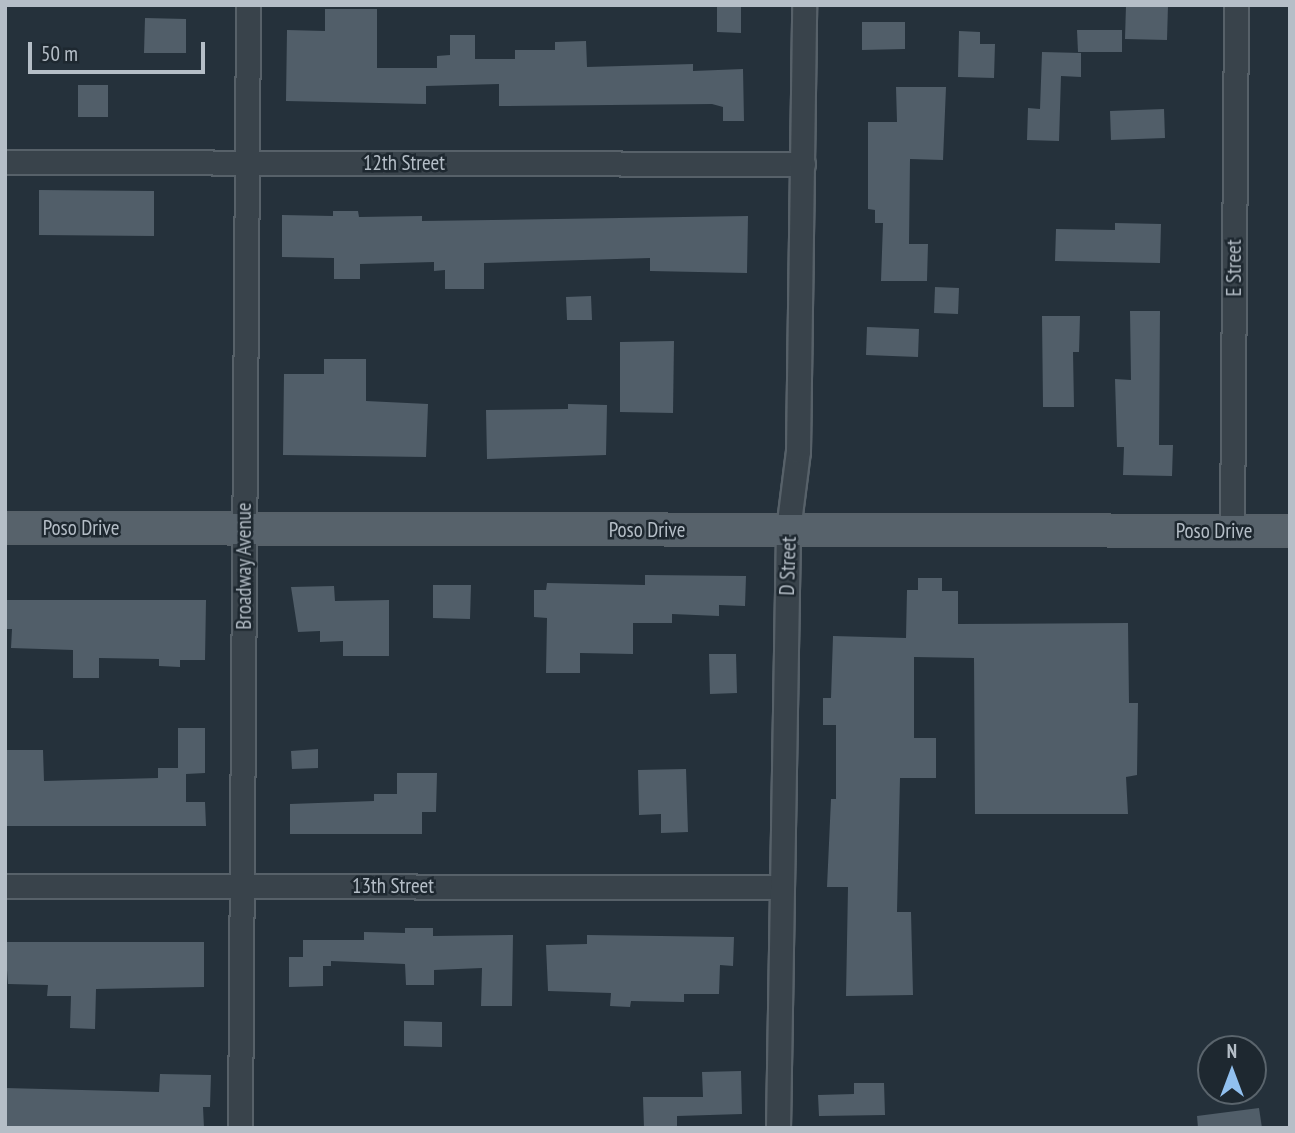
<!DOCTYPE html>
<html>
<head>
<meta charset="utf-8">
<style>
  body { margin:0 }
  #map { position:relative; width:1295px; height:1133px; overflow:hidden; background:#25313b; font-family:"PT Sans Narrow",sans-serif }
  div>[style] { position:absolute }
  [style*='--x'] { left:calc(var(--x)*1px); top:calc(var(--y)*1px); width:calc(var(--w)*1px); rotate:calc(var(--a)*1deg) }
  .building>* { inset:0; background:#515e69 }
  .roads { filter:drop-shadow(2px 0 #576169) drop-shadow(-2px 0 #576169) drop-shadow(0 2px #576169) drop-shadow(0 -2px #576169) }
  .minor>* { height:23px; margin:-11.5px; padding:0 11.5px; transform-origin:11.5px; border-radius:11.5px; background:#39434b }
  .major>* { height:30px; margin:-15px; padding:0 15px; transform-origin:15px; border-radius:15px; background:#57626b }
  span { translate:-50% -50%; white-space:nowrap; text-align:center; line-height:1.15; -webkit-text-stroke:5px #1e2830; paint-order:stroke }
  .street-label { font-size:21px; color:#b5bec7 }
  .frame { position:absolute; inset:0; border:7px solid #b5bec7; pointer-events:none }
  .north { position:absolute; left:1197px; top:1035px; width:70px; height:70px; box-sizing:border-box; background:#1e2830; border:2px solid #5a646c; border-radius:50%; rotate:0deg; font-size:19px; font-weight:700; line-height:28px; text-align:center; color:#b5bec7 }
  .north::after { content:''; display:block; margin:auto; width:24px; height:32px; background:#91c0ef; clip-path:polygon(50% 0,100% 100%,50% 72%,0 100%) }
  .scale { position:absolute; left:28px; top:42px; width:177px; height:32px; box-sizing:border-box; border:4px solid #b5bec7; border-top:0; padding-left:9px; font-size:21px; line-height:24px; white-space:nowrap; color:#b5bec7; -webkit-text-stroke:5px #1e2830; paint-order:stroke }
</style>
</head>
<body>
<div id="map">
  <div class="building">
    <i style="clip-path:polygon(1126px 5px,1168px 5px,1167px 40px,1125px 39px)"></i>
    <i style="clip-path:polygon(717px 7px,741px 7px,741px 33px,717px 32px)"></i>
    <i style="clip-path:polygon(325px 9px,377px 9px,377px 68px,437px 68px,437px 56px,450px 55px,450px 35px,475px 35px,475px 59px,515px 59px,515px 50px,555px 50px,555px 42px,586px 41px,587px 67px,693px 64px,693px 71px,743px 69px,744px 121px,723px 121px,723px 107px,712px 104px,499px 106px,499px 84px,426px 86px,426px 104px,286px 101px,287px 30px,325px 31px)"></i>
    <i style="clip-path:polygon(145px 18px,186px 19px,186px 53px,144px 53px)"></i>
    <i style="clip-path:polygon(862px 22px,905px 22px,905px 49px,862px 50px)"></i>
    <i style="clip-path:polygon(1077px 30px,1122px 30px,1122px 52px,1078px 52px)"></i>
    <i style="clip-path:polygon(959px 31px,980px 32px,980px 44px,995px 44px,994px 78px,958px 77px)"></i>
    <i style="clip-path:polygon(1042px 52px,1081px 53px,1081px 77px,1061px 76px,1059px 141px,1027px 140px,1028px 108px,1040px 109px)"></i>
    <i style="clip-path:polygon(78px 85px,108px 85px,108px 117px,78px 117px)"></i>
    <i style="clip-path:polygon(896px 87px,946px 87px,943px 160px,910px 159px,909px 244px,928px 244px,927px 281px,881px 281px,883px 223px,875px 223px,875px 210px,868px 209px,868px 122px,897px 122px)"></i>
    <i style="clip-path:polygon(1164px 109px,1165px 138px,1111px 140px,1110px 111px)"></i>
    <i style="clip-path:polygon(39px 190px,154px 191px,154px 236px,39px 235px)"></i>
    <i style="clip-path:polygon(333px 211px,358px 211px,359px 217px,422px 216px,422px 221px,748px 216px,747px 273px,650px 271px,650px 258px,484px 263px,484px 289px,445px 289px,445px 270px,434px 271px,434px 262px,360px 264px,360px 279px,334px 279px,334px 258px,282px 257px,282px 215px,333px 216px)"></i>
    <i style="clip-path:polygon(1115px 223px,1161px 224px,1160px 263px,1055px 261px,1056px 229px,1115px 230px)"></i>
    <i style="clip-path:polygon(935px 287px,959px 288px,958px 314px,934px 313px)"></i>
    <i style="clip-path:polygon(591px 296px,592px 320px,567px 320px,566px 297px)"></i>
    <i style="clip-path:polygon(1130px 311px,1160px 311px,1159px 445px,1173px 445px,1172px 476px,1123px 475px,1124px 447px,1117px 447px,1115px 379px,1131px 380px)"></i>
    <i style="clip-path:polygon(1042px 316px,1080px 316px,1079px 352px,1073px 352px,1074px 407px,1043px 407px)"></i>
    <i style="clip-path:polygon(867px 327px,919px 329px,918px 357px,866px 355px)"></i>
    <i style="clip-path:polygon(674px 341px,673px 413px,620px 412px,620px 342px)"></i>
    <i style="clip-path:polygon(324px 359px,366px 359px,366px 401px,428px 404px,426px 457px,283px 455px,284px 374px,324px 374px)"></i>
    <i style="clip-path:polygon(568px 404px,607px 405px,606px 455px,487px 459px,486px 410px,568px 409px)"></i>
    <i style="clip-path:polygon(645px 575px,746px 576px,745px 606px,719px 605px,719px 616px,672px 614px,672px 623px,633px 623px,633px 654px,580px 653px,580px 673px,546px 673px,547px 618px,534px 617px,534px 590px,546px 590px,547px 583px,645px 585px)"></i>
    <i style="clip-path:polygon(918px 578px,942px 578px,942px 591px,958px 591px,958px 624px,1128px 623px,1129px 703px,1138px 703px,1137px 775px,1126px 777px,1128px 814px,975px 814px,974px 658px,914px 657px,914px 738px,936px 738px,936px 778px,900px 778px,897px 912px,911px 912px,913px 995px,846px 996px,848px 887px,827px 887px,831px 799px,836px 799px,836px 725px,823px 725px,823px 698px,831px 698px,833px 636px,906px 638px,907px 590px,918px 590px)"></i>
    <i style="clip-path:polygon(433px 585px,471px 585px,470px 619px,433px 618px)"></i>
    <i style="clip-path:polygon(334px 586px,335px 601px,389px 600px,389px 656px,343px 656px,343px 641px,320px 642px,320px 631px,298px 632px,291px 587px)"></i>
    <i style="clip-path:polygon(5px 600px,206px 600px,205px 660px,180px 660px,180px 667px,159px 666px,159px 659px,99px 658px,99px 678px,73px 678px,73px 650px,11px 648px,12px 629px,5px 629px)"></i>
    <i style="clip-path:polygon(709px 654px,736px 654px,737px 693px,710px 694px)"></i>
    <i style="clip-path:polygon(178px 728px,205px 728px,205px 773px,186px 774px,186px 802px,205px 802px,206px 826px,5px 826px,5px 750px,43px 750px,44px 781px,158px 778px,158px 768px,178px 768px)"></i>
    <i style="clip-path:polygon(318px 749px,318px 768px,292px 769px,291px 751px)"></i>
    <i style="clip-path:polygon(686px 769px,688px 832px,661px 833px,661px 814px,639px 815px,638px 770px)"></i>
    <i style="clip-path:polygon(397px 773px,437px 773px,436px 812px,422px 812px,422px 834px,290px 834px,290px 804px,374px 801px,374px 794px,397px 794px)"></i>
    <i style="clip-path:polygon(405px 928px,433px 928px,433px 936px,513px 935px,512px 1006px,481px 1006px,482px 968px,434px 970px,434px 985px,406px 985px,405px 964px,331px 961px,331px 966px,323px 966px,323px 986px,289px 987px,289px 957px,303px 957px,303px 940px,364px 940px,364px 932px,405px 933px)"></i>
    <i style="clip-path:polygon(587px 935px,734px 937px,733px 966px,720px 965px,719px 994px,684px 994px,684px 1002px,631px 1001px,630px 1007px,610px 1006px,611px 993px,548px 991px,546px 945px,587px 944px)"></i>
    <i style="clip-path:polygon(5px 942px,204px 942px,204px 987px,96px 989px,95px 1029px,70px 1028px,71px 996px,47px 996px,48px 985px,8px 984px)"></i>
    <i style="clip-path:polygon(404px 1021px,442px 1022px,442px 1047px,404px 1046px)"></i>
    <i style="clip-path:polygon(741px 1071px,742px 1114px,677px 1116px,677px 1128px,644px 1128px,643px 1097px,703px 1097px,702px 1072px)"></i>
    <i style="clip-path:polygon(160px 1074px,211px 1075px,210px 1107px,203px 1107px,204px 1128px,5px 1128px,5px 1088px,159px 1092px)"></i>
    <i style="clip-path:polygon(854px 1083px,884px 1083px,885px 1115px,819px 1116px,818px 1095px,854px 1094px)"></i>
    <i style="clip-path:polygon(1259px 1108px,1262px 1128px,1198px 1128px,1197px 1116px)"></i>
  </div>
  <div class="roads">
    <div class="minor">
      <i style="--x:5;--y:162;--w:798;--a:0.14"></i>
      <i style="--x:1232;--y:531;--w:526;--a:-89.56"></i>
      <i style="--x:5;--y:886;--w:775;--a:0.07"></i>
      <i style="--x:240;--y:1128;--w:1123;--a:-89.59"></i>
      <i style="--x:778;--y:1128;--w:598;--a:-89.04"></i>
      <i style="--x:788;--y:530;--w:80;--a:-82.8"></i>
      <i style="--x:798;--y:451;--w:446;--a:-89.2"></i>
    </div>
    <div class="major">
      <i style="--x:5;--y:528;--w:1285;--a:0.13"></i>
    </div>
  </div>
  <div class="street-label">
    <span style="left:404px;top:163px">12th Street</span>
    <span style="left:1234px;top:268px;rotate:-90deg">E Street</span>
    <span style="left:81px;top:528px">Poso Drive</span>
    <span style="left:647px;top:530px">Poso Drive</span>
    <span style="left:1214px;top:531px">Poso Drive</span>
    <span style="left:244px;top:566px;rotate:-90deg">Broadway Avenue</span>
    <span style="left:788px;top:566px;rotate:-88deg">D Street</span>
    <span style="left:393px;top:886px">13th Street</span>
  </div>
  <div class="frame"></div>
  <div class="north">N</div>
  <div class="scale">50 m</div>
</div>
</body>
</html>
